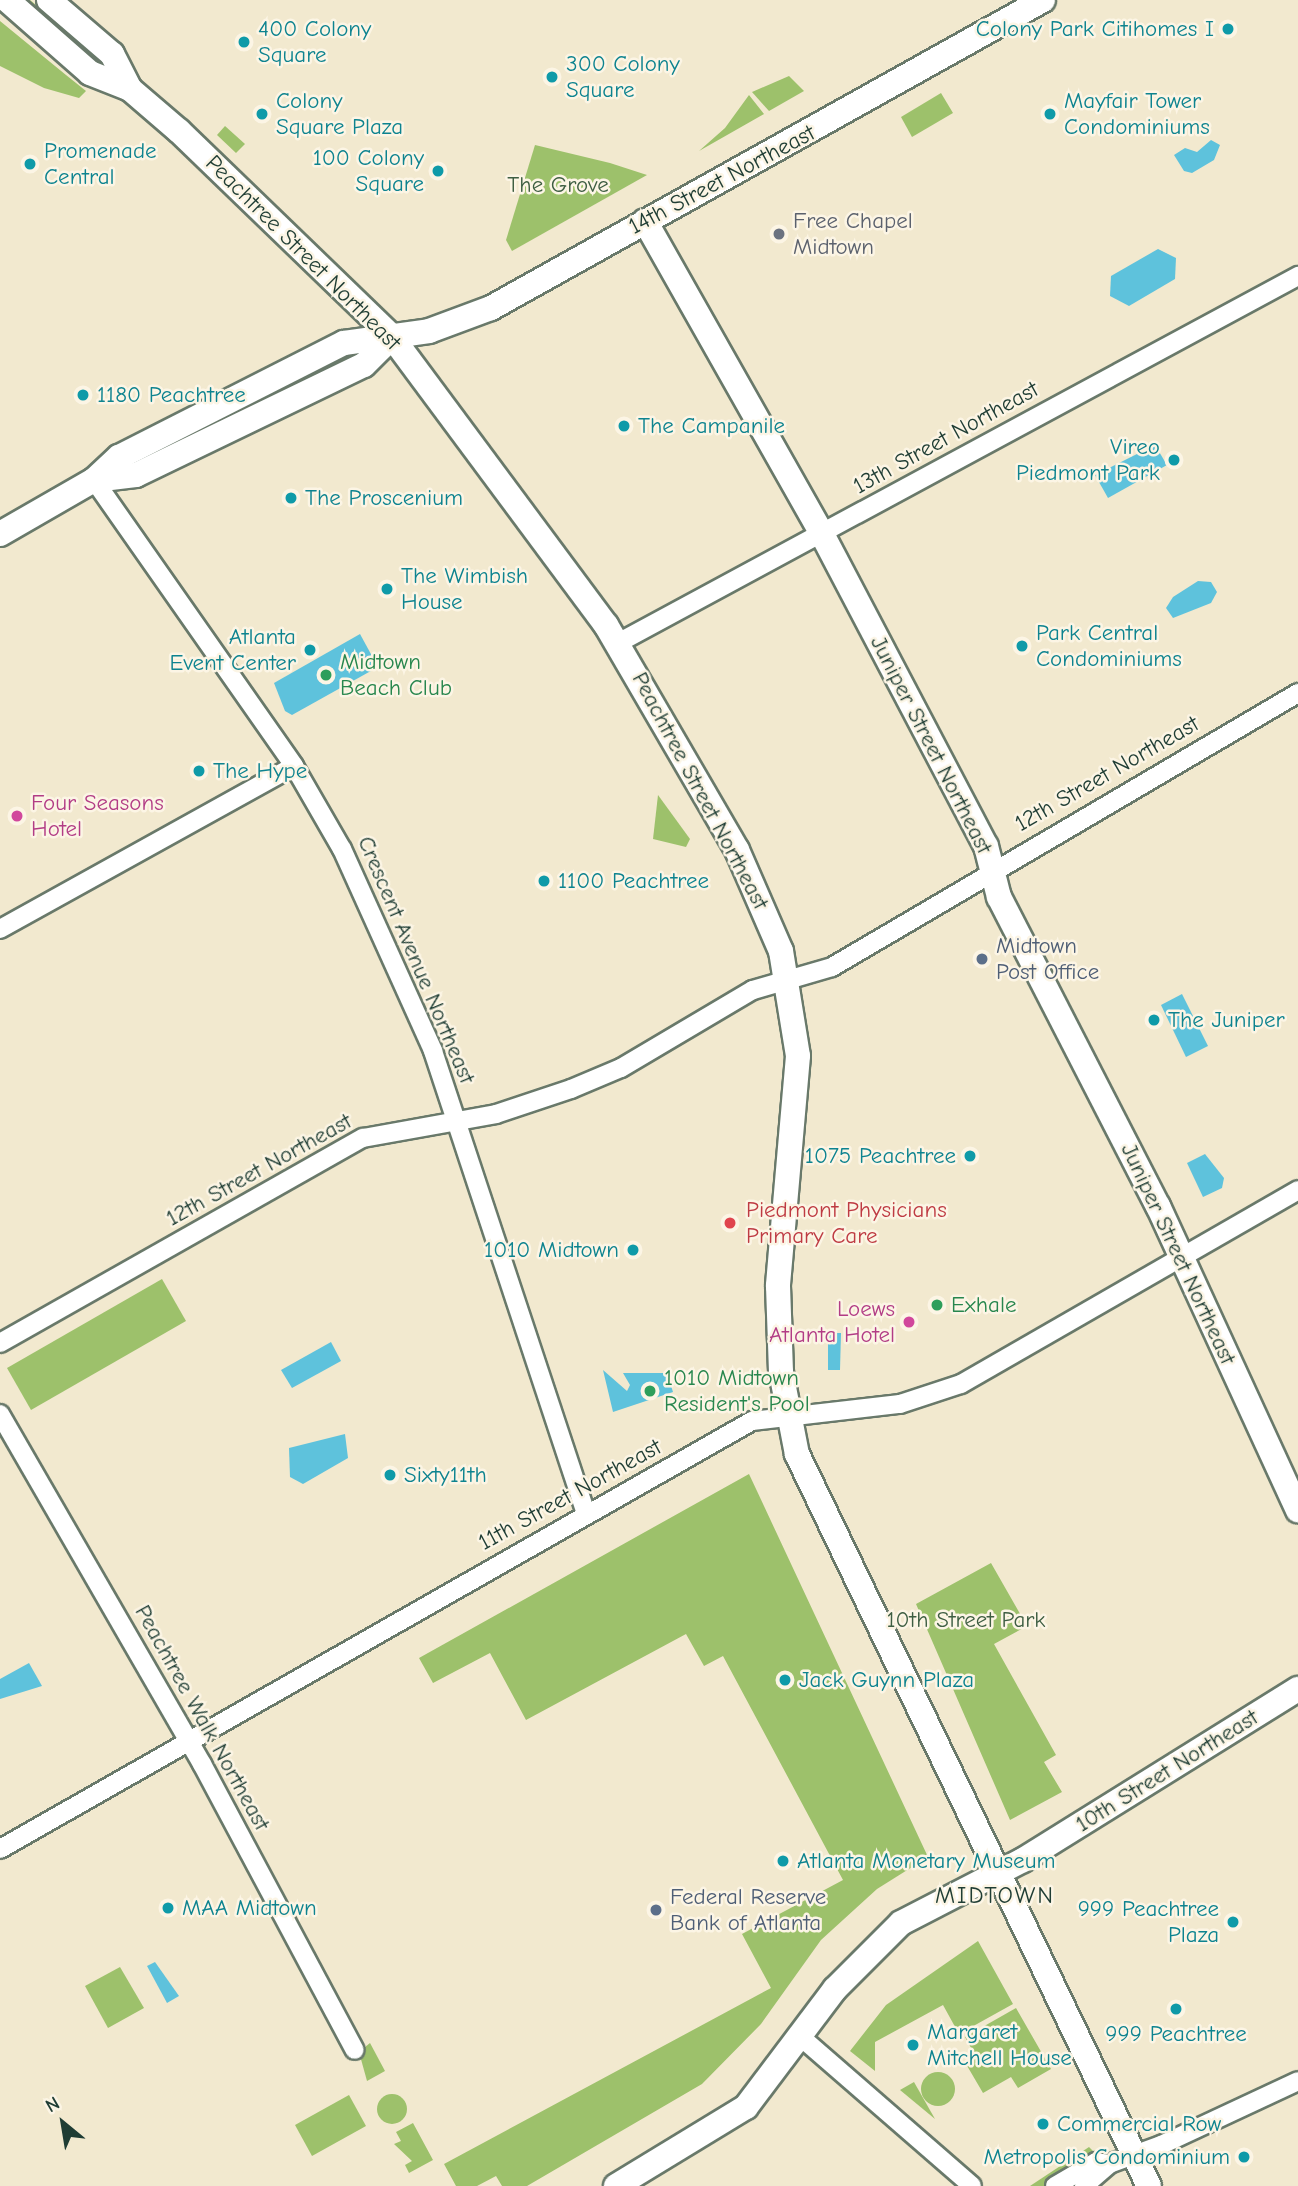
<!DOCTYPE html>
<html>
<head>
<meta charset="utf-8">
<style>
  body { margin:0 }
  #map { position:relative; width:1298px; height:2186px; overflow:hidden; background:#f2e9cf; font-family:"Comic Neue",sans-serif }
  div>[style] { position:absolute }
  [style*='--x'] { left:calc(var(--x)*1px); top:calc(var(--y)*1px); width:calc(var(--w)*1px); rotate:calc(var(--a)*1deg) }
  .green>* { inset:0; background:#9dc16b }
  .round { border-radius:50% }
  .water>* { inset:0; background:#5ec2dc }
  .roads { filter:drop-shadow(2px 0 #69796a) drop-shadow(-2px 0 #69796a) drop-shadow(0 2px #69796a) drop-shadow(0 -2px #69796a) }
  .street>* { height:18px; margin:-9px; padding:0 9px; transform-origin:9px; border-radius:9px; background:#fff }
  .secondary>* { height:24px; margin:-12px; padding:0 12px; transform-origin:12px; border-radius:12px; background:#fff }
  .dots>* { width:19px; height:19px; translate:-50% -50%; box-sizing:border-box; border:4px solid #fcf5e5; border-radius:50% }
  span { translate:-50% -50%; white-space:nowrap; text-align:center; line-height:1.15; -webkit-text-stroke:5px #fcf5e5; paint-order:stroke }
  .culture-label { font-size:23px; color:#0d838f }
  .left { translate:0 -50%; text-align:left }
  .right { translate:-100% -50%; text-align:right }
  .street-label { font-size:23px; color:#1f3d34 }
  .park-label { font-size:23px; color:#3e5e42 }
  .worship-label { font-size:23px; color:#5b616d }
  .leisure-label { font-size:23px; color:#27864d }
  .hotel-label { font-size:23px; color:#b23c85 }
  .service-label { font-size:23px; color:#4e5e75 }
  .health-label { font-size:23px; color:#be3a42 }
  .neighbourhood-label { font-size:24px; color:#1f3d34; letter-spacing:2px }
  .north { position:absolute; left:28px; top:2088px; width:70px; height:70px; -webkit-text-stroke:5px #fcf5e5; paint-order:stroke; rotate:330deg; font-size:19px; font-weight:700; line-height:28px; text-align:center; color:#1f3d34 }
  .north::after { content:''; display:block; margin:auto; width:24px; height:32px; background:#1f3d34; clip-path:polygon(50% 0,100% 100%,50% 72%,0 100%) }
</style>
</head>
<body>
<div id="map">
  <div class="green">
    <i style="clip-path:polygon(20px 0,30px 0,94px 53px,90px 59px)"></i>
    <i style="clip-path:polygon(0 21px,66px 75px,86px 91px,79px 98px,44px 88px,0 66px)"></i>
    <i style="clip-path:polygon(789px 76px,804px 91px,769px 111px,752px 92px)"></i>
    <i style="clip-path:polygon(941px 93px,953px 113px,912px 137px,901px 117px)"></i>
    <i style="clip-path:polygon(749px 95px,764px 114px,699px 151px,725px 128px)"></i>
    <i style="clip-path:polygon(225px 126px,245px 144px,236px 153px,217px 135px)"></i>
    <i style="clip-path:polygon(535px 145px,610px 163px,647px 175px,512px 251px,506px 240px)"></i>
    <i style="clip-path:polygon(658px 795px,690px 839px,686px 847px,653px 839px)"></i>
    <i style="clip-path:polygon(162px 1279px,186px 1321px,31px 1410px,7px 1368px)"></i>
    <i style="clip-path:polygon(749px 1474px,928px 1857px,877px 1889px,821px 1940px,761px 2024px,702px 2084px,527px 2186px,502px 2186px,496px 2176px,477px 2186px,456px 2186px,444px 2164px,771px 1988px,742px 1934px,843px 1880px,723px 1656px,704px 1666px,686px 1634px,526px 1720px,490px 1653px,433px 1683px,419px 1658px)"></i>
    <i style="clip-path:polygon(991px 1563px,1027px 1626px,994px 1644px,1056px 1755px,1044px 1762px,1062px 1792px,1010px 1820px,916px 1604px)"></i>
    <i style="clip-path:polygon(978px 1941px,1013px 2004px,959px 2034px,943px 2005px,875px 2042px,875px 2071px,850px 2051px,886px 2005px)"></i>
    <i style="clip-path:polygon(120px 1967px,144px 2008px,108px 2028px,85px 1986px)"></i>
    <i style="clip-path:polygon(1016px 2008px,1051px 2069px,1018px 2088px,1011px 2077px,983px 2093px,966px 2064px,975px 2055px,965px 2037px)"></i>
    <i style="clip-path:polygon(370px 2043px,385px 2071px,367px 2081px,359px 2052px)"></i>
    <i class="round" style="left:921px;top:2072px;width:34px;height:34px"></i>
    <i style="clip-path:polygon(914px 2082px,935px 2119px,900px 2090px)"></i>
    <i class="round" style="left:377px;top:2094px;width:30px;height:30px"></i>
    <i style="clip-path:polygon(349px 2095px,366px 2126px,312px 2156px,295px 2125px)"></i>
    <i style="clip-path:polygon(413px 2123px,433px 2160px,409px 2173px,405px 2165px,412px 2161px,394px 2144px,401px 2141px,396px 2132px)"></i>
    <i style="clip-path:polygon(1089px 2147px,1097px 2155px,1044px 2186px,1030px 2186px)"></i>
  </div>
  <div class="water">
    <i style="clip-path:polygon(1211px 140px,1220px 145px,1214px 160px,1192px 173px,1184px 171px,1174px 155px,1185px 148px,1197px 152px)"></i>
    <i style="clip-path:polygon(1158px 249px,1176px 258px,1175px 279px,1129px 306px,1110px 296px,1111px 276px)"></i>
    <i style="clip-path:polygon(1155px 445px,1167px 465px,1108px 498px,1095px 475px)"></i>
    <i style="clip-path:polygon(1198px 581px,1211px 582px,1217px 592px,1211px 603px,1173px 618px,1166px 608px,1173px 597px)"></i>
    <i style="clip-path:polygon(360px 634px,378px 667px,292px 715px,285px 711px,274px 683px)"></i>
    <i style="clip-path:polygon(1182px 994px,1208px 1046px,1186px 1057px,1161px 1005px)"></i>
    <i style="clip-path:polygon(1205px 1154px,1224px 1178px,1222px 1188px,1203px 1197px,1187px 1163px)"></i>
    <i style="clip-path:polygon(828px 1333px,841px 1333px,840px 1370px,828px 1370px)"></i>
    <i style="clip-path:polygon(331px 1342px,341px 1361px,292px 1388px,281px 1370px)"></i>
    <i style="clip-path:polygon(603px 1370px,627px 1391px,630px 1385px,623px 1373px,667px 1373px,673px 1392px,613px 1412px)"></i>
    <i style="clip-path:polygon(345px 1434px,348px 1458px,303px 1484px,290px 1477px,289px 1448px)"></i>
    <i style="clip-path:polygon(29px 1663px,42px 1686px,0 1699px,0 1679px)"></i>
    <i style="clip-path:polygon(155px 1962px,179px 1996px,167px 2003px,147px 1966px)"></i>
  </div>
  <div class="roads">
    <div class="street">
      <i style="--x:94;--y:480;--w:349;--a:55"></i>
      <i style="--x:294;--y:766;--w:96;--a:60"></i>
      <i style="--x:342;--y:849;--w:222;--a:65.7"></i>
      <i style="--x:433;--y:1051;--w:487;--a:71.7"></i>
      <i style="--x:618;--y:643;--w:773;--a:-28.36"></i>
      <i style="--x:0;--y:929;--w:336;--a:-29"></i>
      <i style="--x:0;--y:1343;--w:417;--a:-29.5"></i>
      <i style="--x:363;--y:1138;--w:135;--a:-10.2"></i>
      <i style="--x:496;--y:1114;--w:79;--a:-18.4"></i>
      <i style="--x:571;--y:1089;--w:54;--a:-22.8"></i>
      <i style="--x:621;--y:1068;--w:153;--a:-30.6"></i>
      <i style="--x:753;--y:990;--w:82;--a:-16.2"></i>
      <i style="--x:832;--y:967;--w:541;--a:-30.45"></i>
      <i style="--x:0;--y:1414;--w:404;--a:60"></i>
      <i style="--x:202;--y:1764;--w:324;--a:61.9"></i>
      <i style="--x:0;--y:1849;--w:865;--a:-29.65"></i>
      <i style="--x:752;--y:1421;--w:149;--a:-6.6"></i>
      <i style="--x:900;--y:1404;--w:64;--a:-18.2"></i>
      <i style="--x:961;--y:1384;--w:389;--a:-29.9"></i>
      <i style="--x:802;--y:2038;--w:225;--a:41"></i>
      <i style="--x:1055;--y:2186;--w:48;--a:-30.3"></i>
      <i style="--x:1096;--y:2162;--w:13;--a:9"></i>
      <i style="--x:1109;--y:2164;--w:55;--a:-20.1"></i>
      <i style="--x:1161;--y:2145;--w:151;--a:-25"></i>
      <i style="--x:1084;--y:2186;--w:33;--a:-41"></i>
    </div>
    <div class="secondary">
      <i style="--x:7;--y:0;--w:111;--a:41.3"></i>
      <i style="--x:90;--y:73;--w:43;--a:21.8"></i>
      <i style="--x:130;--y:89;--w:65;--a:40.6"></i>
      <i style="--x:179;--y:131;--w:296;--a:44"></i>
      <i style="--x:392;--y:337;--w:359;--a:53.4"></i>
      <i style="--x:606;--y:625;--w:260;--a:59.8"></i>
      <i style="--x:737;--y:850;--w:110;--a:66.5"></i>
      <i style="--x:781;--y:951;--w:106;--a:80.8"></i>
      <i style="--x:798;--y:1056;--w:231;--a:95"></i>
      <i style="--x:778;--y:1286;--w:86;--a:88"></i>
      <i style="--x:781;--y:1372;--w:84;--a:79"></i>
      <i style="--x:797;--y:1454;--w:812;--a:64.32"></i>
      <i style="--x:49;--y:0;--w:83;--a:40.6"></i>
      <i style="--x:112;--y:54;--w:39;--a:63"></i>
      <i style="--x:645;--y:221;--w:360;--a:60.5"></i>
      <i style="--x:822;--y:534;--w:352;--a:62.3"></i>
      <i style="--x:986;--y:846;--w:53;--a:75.7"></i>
      <i style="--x:999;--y:897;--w:348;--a:62.8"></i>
      <i style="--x:1158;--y:1206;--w:335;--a:65.3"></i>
      <i style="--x:94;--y:480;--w:42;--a:-6.8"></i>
      <i style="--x:136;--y:475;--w:253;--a:-25.8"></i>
      <i style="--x:364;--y:365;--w:40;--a:-45"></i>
      <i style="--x:0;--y:534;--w:108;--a:-29.9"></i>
      <i style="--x:94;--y:480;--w:34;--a:-43"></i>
      <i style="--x:119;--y:457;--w:252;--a:-26.9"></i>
      <i style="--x:344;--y:343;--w:86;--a:-8"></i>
      <i style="--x:429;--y:331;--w:66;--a:-20.4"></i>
      <i style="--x:491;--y:308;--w:632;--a:-29.16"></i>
      <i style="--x:616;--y:2186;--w:152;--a:-31.3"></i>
      <i style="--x:746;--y:2107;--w:148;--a:-53"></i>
      <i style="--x:835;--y:1989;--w:93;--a:-45"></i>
      <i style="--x:901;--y:1923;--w:137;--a:-27.3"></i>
      <i style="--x:1023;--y:1860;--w:324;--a:-31.9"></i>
    </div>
  </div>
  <div class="dots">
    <i style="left:1228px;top:29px;background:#0f9aa8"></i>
    <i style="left:244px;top:42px;background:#0f9aa8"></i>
    <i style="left:552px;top:77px;background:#0f9aa8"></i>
    <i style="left:262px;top:114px;background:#0f9aa8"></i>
    <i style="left:1050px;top:114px;background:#0f9aa8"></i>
    <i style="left:30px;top:164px;background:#0f9aa8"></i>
    <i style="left:438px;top:171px;background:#0f9aa8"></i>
    <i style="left:779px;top:234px;background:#6b7280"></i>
    <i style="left:83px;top:395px;background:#0f9aa8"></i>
    <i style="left:624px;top:426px;background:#0f9aa8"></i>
    <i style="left:1174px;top:460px;background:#0f9aa8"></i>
    <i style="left:291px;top:498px;background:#0f9aa8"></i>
    <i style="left:387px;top:589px;background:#0f9aa8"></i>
    <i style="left:1022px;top:646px;background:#0f9aa8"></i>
    <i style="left:310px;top:650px;background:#0f9aa8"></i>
    <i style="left:326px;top:675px;background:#2e9e5b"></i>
    <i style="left:199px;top:771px;background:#0f9aa8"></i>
    <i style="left:17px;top:816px;background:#d1479c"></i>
    <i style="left:544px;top:881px;background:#0f9aa8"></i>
    <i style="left:982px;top:959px;background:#5c6f8a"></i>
    <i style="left:1154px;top:1020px;background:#0f9aa8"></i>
    <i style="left:970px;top:1156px;background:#0f9aa8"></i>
    <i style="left:730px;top:1223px;background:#e0444e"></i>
    <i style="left:633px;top:1250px;background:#0f9aa8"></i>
    <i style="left:937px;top:1305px;background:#2e9e5b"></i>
    <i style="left:909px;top:1322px;background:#d1479c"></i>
    <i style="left:650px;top:1391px;background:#2e9e5b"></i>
    <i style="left:390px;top:1475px;background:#0f9aa8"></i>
    <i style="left:785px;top:1680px;background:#0f9aa8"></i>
    <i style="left:783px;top:1861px;background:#0f9aa8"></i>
    <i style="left:168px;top:1908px;background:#0f9aa8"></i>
    <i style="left:656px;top:1910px;background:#5c6f8a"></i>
    <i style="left:1233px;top:1922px;background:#0f9aa8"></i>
    <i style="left:1176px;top:2009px;background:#0f9aa8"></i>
    <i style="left:913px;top:2045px;background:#0f9aa8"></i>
    <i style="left:1043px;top:2124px;background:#0f9aa8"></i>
    <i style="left:1244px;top:2157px;background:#0f9aa8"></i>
  </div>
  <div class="culture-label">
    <span class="left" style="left:258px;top:42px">400 Colony<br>Square</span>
    <span class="right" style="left:1214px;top:29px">Colony Park Citihomes I</span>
    <span class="left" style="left:566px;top:77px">300 Colony<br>Square</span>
    <span class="left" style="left:276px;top:114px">Colony<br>Square Plaza</span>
    <span class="left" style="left:1064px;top:114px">Mayfair Tower<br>Condominiums</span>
    <span class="left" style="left:44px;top:164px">Promenade<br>Central</span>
    <span class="right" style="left:424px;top:171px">100 Colony<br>Square</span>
    <span class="left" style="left:97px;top:395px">1180 Peachtree</span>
    <span class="left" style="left:638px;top:426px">The Campanile</span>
    <span class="right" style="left:1160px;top:460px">Vireo<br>Piedmont Park</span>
    <span class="left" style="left:305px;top:498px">The Proscenium</span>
    <span class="left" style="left:401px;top:589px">The Wimbish<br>House</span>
    <span class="left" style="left:1036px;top:646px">Park Central<br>Condominiums</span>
    <span class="right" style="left:296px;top:650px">Atlanta<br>Event Center</span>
    <span class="left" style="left:213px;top:771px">The Hype</span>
    <span class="left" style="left:558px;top:881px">1100 Peachtree</span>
    <span class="left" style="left:1168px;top:1020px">The Juniper</span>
    <span class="right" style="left:956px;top:1156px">1075 Peachtree</span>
    <span class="right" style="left:619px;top:1250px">1010 Midtown</span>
    <span class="left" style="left:404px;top:1475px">Sixty11th</span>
    <span class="left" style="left:799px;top:1680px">Jack Guynn Plaza</span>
    <span class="left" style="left:797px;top:1861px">Atlanta Monetary Museum</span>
    <span class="left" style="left:182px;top:1908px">MAA Midtown</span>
    <span class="right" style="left:1219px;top:1922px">999 Peachtree<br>Plaza</span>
    <span class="left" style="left:927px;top:2045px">Margaret<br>Mitchell House</span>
    <span style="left:1176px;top:2034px">999 Peachtree</span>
    <span class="left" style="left:1057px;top:2124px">Commercial Row</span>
    <span class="right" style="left:1230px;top:2157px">Metropolis Condominium</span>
  </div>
  <div class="street-label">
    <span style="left:722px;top:180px;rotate:-28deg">14th Street Northeast</span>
    <span style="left:303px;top:253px;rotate:45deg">Peachtree Street Northeast</span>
    <span style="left:946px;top:438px;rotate:-29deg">13th Street Northeast</span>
    <span style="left:931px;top:745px;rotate:63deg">Juniper Street Northeast</span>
    <span style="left:1107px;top:774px;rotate:-30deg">12th Street Northeast</span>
    <span style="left:700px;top:791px;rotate:62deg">Peachtree Street Northeast</span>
    <span style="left:416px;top:960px;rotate:67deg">Crescent Avenue Northeast</span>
    <span style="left:259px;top:1170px;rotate:-29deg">12th Street Northeast</span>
    <span style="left:1178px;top:1254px;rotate:65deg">Juniper Street Northeast</span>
    <span style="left:570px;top:1495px;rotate:-29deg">11th Street Northeast</span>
    <span style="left:202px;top:1718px;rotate:61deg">Peachtree Walk Northeast</span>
    <span style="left:1167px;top:1771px;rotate:-32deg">10th Street Northeast</span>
  </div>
  <div class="park-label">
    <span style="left:558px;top:185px">The Grove</span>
    <span style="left:966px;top:1620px">10th Street Park</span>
  </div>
  <div class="worship-label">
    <span class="left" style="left:793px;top:234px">Free Chapel<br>Midtown</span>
  </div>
  <div class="leisure-label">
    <span class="left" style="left:340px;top:675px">Midtown<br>Beach Club</span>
    <span class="left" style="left:951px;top:1305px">Exhale</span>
    <span class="left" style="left:664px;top:1391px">1010 Midtown<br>Resident's Pool</span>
  </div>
  <div class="hotel-label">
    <span class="left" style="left:31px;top:816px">Four Seasons<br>Hotel</span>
    <span class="right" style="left:895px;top:1322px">Loews<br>Atlanta Hotel</span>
  </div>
  <div class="service-label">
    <span class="left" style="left:996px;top:959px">Midtown<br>Post Office</span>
    <span class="left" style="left:670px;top:1910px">Federal Reserve<br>Bank of Atlanta</span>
  </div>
  <div class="health-label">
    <span class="left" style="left:746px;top:1223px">Piedmont Physicians<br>Primary Care</span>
  </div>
  <div class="neighbourhood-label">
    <span style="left:995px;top:1896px">MIDTOWN</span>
  </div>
  <div class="north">N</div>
</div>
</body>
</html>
